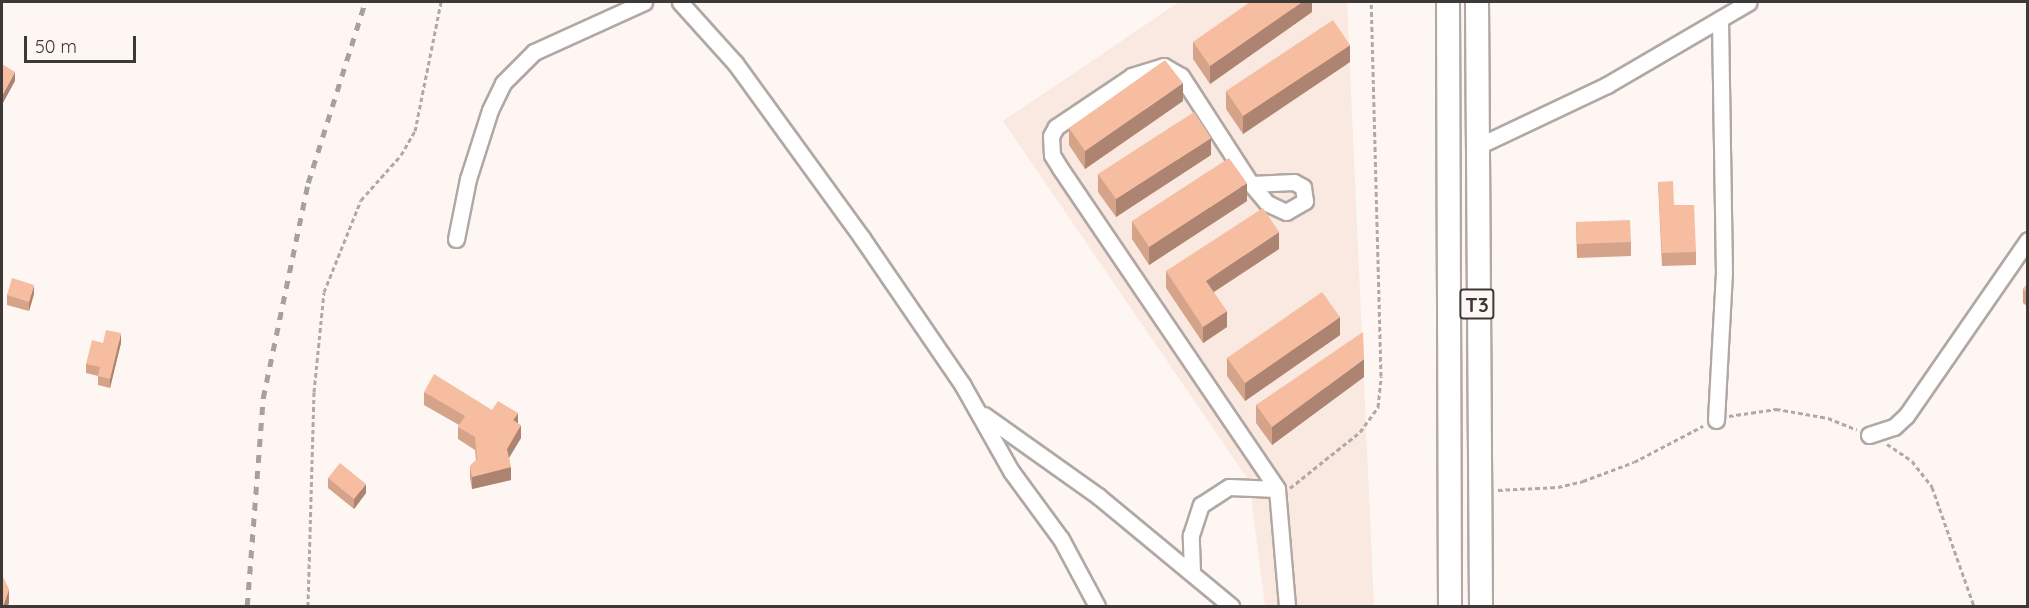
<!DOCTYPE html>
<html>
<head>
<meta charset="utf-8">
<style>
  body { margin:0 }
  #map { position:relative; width:2029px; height:608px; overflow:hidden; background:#fef6f2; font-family:Quicksand,sans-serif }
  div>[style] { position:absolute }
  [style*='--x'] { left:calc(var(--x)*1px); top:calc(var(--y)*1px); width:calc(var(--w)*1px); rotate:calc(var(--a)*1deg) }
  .built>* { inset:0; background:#fae9e0 }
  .path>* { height:3px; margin-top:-1.5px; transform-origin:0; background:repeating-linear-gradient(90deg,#b0aaa7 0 4.5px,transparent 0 7.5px) }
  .roads { filter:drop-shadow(2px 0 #b1a8a4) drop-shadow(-2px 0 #b1a8a4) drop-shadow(0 2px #b1a8a4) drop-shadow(0 -2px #b1a8a4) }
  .minor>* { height:15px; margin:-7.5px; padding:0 7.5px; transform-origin:7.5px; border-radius:7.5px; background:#fff }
  .highway>* { height:22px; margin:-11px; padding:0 11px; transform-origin:11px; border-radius:11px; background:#fff }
  .rail>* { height:4.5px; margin-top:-2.25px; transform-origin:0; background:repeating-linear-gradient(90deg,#a6a19e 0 8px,transparent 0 16px) }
  .wall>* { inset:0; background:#d4a38a }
  .shaded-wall>* { inset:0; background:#ac8471 }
  .building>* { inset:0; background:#f6bda1 }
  span { translate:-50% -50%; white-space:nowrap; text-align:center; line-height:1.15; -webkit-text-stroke:6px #fef6f2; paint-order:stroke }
  .shield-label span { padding:2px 4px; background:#fef6f2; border:2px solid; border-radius:4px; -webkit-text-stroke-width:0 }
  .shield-label { font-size:20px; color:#3c3937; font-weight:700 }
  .frame { position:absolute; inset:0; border:3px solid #3c3937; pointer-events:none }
  .scale { position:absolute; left:24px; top:36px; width:112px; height:27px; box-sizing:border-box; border:3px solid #3c3937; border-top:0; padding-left:8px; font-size:18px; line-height:21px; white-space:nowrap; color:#3c3937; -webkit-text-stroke:4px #fef6f2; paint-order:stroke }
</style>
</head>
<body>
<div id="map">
  <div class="built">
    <i style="clip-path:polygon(1179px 2px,1347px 2px,1374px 606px,1265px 606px,1249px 481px,1003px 121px)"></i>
  </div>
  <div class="path">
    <i style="--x:1729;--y:416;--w:48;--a:-8.5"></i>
    <i style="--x:1776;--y:409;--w:53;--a:9.8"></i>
    <i style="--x:1828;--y:418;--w:31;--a:22"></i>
    <i style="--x:1887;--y:444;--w:30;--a:34"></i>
    <i style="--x:1912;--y:461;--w:33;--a:52"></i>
    <i style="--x:1932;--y:487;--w:126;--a:70.6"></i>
    <i style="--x:1290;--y:488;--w:90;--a:-38.7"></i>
    <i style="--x:1360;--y:432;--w:31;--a:-54"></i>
    <i style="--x:1378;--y:407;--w:31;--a:-84"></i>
    <i style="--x:1381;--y:376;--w:374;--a:-91.5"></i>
    <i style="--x:1498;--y:490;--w:60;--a:-2.9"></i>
    <i style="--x:1558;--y:487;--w:26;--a:-13"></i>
    <i style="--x:1583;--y:481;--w:54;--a:-20.4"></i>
    <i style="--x:1634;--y:462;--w:78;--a:-27.6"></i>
    <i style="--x:308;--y:606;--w:214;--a:-88.4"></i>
    <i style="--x:314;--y:392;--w:100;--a:-84.3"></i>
    <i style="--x:324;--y:292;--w:99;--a:-68.1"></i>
    <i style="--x:361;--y:200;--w:60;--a:-48.4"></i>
    <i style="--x:401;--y:155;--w:28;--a:-60"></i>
    <i style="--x:415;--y:131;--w:132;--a:-78.6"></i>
  </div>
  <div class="roads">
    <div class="minor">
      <i style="--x:680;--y:2;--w:82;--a:48"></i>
      <i style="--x:735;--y:63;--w:216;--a:54"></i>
      <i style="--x:862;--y:238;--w:177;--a:55.6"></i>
      <i style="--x:962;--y:384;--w:100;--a:60.6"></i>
      <i style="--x:1011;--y:471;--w:84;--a:53.7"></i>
      <i style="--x:1061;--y:539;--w:76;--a:61.8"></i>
      <i style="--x:1476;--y:147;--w:145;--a:-25.3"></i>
      <i style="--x:1607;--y:85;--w:164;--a:-30.3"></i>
      <i style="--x:1251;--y:184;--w:43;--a:-2.7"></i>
      <i style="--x:1294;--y:182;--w:10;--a:29"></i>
      <i style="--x:1303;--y:187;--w:14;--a:82"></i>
      <i style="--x:1305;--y:201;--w:22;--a:150"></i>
      <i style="--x:1286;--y:212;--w:21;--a:-155"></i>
      <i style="--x:1267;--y:203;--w:25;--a:-130"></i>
      <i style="--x:1251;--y:184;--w:129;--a:-122.9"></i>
      <i style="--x:1181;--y:76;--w:20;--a:-150"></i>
      <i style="--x:1164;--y:66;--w:34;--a:163"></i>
      <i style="--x:1132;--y:76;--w:92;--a:146.1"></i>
      <i style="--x:1056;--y:127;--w:10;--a:119"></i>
      <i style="--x:1051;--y:136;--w:19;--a:87"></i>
      <i style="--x:1052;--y:155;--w:15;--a:58"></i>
      <i style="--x:1060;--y:168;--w:387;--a:55.9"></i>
      <i style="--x:1277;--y:489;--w:117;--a:85.1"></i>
      <i style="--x:456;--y:239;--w:61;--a:-78.7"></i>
      <i style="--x:468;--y:179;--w:72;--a:-72.3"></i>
      <i style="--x:490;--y:110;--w:30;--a:-64"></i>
      <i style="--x:503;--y:83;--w:44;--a:-45"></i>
      <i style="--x:534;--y:52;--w:121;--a:-24.4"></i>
      <i style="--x:984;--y:415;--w:140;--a:35.4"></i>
      <i style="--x:1098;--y:496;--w:173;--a:39.6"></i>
      <i style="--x:1716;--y:420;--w:146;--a:-86.9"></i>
      <i style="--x:1724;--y:274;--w:255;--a:-90.9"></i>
      <i style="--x:1869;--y:435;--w:26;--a:-18"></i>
      <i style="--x:1894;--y:427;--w:16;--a:-43"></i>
      <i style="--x:1906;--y:416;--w:214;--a:-55.3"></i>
      <i style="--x:1192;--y:572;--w:37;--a:-92"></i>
      <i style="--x:1191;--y:535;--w:32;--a:-72"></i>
      <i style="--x:1201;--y:505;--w:33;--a:-33"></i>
      <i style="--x:1229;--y:487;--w:48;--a:2.4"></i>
    </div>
    <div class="highway">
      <i style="--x:1448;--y:2;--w:604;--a:89.81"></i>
      <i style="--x:1477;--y:2;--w:604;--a:89.62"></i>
    </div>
  </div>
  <div class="rail">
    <i style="--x:247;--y:606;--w:209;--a:-85.6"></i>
    <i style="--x:263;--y:398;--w:220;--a:-78.2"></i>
    <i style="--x:308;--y:183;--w:190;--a:-72.5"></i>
  </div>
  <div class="wall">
    <i style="clip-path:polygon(1312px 2px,1312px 12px,1210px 84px,1193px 59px,1193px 42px)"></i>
    <i style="clip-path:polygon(1350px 62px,1243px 134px,1226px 109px,1226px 91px)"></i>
    <i style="clip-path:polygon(1183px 101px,1085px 169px,1069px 145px,1069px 128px)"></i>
    <i style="clip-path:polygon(1211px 155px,1116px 217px,1098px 192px,1098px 174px)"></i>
    <i style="clip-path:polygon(1658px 182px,1674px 205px,1696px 252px,1696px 265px,1662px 266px)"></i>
    <i style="clip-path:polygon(1247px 201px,1149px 265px,1132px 239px,1132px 221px)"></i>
    <i style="clip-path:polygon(1576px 222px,1631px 242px,1631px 256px,1577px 258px)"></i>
    <i style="clip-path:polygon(1279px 249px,1214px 292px,1227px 327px,1203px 343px,1166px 288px,1166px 271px)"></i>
    <i style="clip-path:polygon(2028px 283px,2028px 307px,2023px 303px,2023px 289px)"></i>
    <i style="clip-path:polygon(34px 294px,29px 311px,7px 305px,7px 295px)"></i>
    <i style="clip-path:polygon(1340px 335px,1245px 401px,1227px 376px,1227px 358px)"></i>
    <i style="clip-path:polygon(103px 343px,121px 343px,110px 388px,98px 385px,98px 376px,86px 373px,86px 364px)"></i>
    <i style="clip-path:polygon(1364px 377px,1272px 445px,1256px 423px,1256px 405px)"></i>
    <i style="clip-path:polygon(424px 392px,492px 410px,518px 423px,521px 438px,509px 458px,511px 480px,472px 489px,470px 478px,470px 466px,476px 460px,475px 450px,458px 439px,458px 427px,459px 425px,424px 405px)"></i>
    <i style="clip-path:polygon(328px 478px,366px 493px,354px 509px,328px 488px)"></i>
  </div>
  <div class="shaded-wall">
    <i style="clip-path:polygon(1302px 2px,1312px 2px,1312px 12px,1210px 84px,1210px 66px)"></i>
    <i style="clip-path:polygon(1350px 45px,1350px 62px,1243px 134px,1243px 116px)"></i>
    <i style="clip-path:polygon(15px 72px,15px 81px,3px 103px,3px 94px)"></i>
    <i style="clip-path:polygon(1183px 83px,1183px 101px,1085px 169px,1085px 151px)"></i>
    <i style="clip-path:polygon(1211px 138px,1211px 155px,1116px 217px,1116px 199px)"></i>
    <i style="clip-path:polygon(1247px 183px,1247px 201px,1149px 265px,1149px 247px)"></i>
    <i style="clip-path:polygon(1279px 232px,1279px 249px,1206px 297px,1206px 281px)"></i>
    <i style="clip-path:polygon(34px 285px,34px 294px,29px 311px,29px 302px)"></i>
    <i style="clip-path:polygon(1227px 311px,1227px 327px,1203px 343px,1203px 327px)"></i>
    <i style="clip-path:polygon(1340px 317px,1340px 335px,1245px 401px,1245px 383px)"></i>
    <i style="clip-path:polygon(121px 333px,121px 343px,110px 388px,110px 379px)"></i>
    <i style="clip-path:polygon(1364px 359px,1364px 377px,1272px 445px,1272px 427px)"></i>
    <i style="clip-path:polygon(518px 413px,518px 426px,513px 420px)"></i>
    <i style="clip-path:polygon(521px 425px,521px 438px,507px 461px,507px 449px)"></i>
    <i style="clip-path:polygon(511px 467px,511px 480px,472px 489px,472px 477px)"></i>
    <i style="clip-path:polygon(366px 484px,366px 493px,354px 509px,354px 499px)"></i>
    <i style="clip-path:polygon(9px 589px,9px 603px,8px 606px,3px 606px)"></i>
  </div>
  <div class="building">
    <i style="clip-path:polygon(1250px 2px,1302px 2px,1210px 66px,1193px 42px)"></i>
    <i style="clip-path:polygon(1333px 20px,1350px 45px,1243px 116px,1226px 91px)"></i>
    <i style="clip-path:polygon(1165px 60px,1183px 83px,1085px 151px,1069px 128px)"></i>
    <i style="clip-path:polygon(2px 64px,15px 72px,3px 94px,2px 93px)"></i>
    <i style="clip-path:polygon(1194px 112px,1211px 138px,1116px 199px,1098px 174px)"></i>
    <i style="clip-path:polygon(1229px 158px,1247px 183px,1149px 247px,1132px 221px)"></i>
    <i style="clip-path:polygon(1673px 181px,1674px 205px,1694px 205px,1696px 252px,1662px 253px,1658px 182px)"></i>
    <i style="clip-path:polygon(1263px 208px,1279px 232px,1206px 281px,1227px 311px,1203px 327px,1166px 271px)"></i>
    <i style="clip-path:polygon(1630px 220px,1631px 242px,1577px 244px,1576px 222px)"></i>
    <i style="clip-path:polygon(12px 278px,34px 285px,29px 302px,7px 295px)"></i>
    <i style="clip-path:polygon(2028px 283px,2028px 293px,2023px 289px)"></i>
    <i style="clip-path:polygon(1322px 292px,1340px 317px,1245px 383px,1227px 358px)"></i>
    <i style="clip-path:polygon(106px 330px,121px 333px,110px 379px,98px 376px,100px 367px,86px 364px,92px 340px,103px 343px)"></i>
    <i style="clip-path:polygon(1363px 332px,1364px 359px,1272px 427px,1256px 405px)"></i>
    <i style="clip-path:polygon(434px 374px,492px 410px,498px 401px,518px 413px,513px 420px,521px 425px,507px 449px,511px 467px,472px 477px,470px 466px,477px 459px,475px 437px,458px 427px,465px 416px,424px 392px)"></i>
    <i style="clip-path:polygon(340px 463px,366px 484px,354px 499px,328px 478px)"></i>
    <i style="clip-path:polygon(2px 575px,9px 589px,3px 606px,2px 606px)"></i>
  </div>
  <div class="shield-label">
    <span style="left:1477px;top:304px">T3</span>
  </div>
  <div class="frame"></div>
  <div class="scale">50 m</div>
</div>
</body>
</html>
